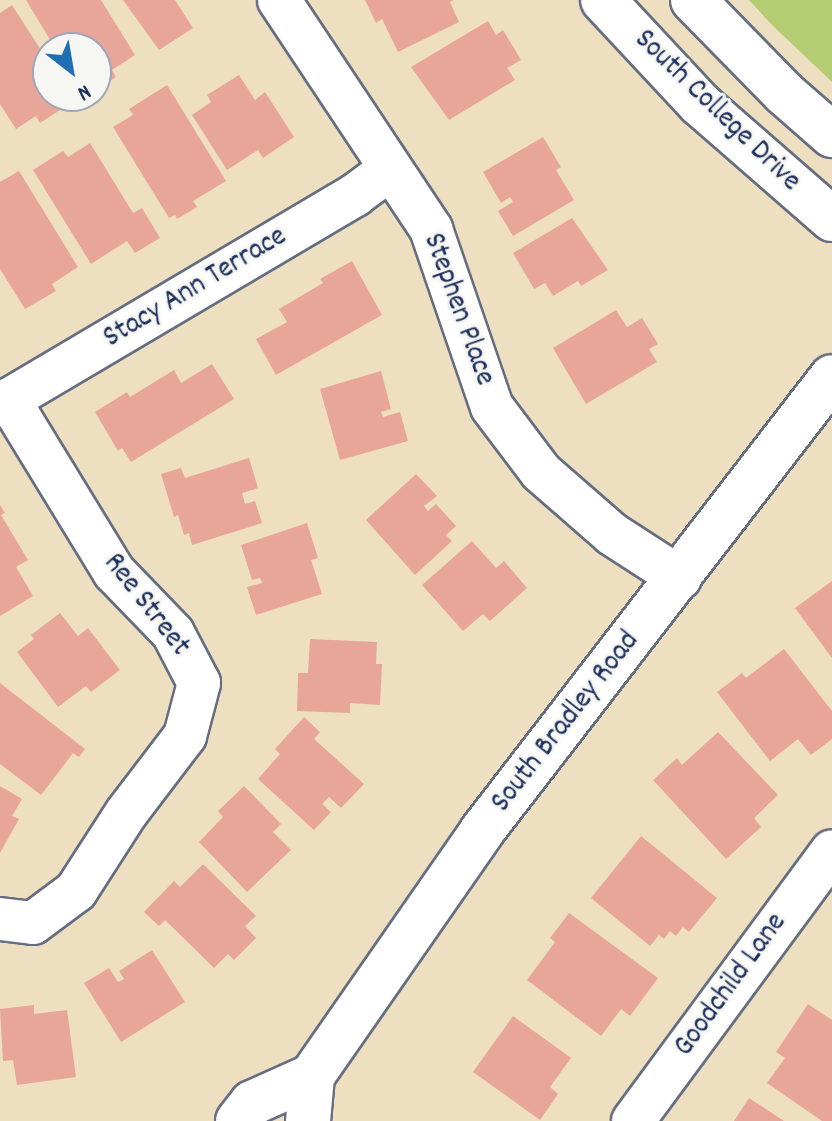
<!DOCTYPE html>
<html>
<head>
<meta charset="utf-8">
<style>
  body { margin:0 }
  #map { position:relative; width:832px; height:1121px; overflow:hidden; background:#efdfc1; font-family:Dekko,sans-serif }
  div>[style] { position:absolute }
  [style*='--x'] { left:calc(var(--x)*1px); top:calc(var(--y)*1px); width:calc(var(--w)*1px); rotate:calc(var(--a)*1deg) }
  .green>* { inset:0; background:#b5cd72 }
  .building>* { inset:0; background:#e8a69b }
  .roads { filter:drop-shadow(2px 0 #656d81) drop-shadow(-2px 0 #656d81) drop-shadow(0 2px #656d81) drop-shadow(0 -2px #656d81) }
  .minor>* { height:42px; margin:-21px; padding:0 21px; transform-origin:21px; border-radius:21px; background:#fff }
  .tertiary>* { height:44px; margin:-22px; padding:0 22px; transform-origin:22px; border-radius:22px; background:#fff }
  span { translate:-50% -50%; white-space:nowrap; text-align:center; line-height:1.15; -webkit-text-stroke:6px #f6f6f2; paint-order:stroke }
  .street-label { font-size:30px; color:#1b2f5e }
  .north { position:absolute; left:32px; top:32px; width:80px; height:80px; box-sizing:border-box; background:#f6f6f2; border:2px solid #9ea6b7; border-radius:50%; rotate:149deg; font-size:22px; font-weight:700; line-height:32px; text-align:center; color:#1b2f5e }
  .north::after { content:''; display:block; margin:auto; width:28px; height:36px; background:#1f6fb2; clip-path:polygon(50% 0,100% 100%,50% 72%,0 100%) }
</style>
</head>
<body>
<div id="map">
  <div class="green">
    <i style="clip-path:polygon(749px 0,832px 0,832px 82px,772px 25px)"></i>
  </div>
  <div class="building">
    <i style="clip-path:polygon(26px 0,101px 0,135px 55px,112px 70px,116px 77px,96px 90px,96px 48px,55px 48px)"></i>
    <i style="clip-path:polygon(123px 0,175px 0,193px 28px,159px 50px)"></i>
    <i style="clip-path:polygon(365px 0,454px 0,450px 2px,459px 22px,398px 52px,382px 19px,376px 23px)"></i>
    <i style="clip-path:polygon(12px 5px,48px 61px,48px 96px,70px 96px,74px 101px,40px 123px,36px 116px,16px 129px,0 104px,0 13px)"></i>
    <i style="clip-path:polygon(488px 21px,496px 35px,503px 30px,521px 60px,507px 68px,515px 80px,449px 120px,411px 67px)"></i>
    <i style="clip-path:polygon(239px 75px,255px 100px,265px 92px,294px 137px,263px 158px,258px 150px,227px 170px,192px 115px,211px 102px,207px 95px)"></i>
    <i style="clip-path:polygon(167px 85px,226px 181px,193px 201px,197px 207px,177px 219px,175px 215px,169px 218px,113px 127px,133px 115px,129px 109px)"></i>
    <i style="clip-path:polygon(543px 137px,561px 167px,556px 170px,574px 200px,513px 236px,498px 211px,513px 202px,510px 197px,501px 203px,483px 172px)"></i>
    <i style="clip-path:polygon(90px 143px,133px 213px,142px 208px,160px 238px,135px 253px,127px 241px,91px 264px,33px 170px,63px 151px,68px 157px)"></i>
    <i style="clip-path:polygon(19px 171px,78px 267px,52px 284px,56px 291px,25px 309px,0 269px,0 182px)"></i>
    <i style="clip-path:polygon(572px 218px,608px 270px,581px 286px,578px 281px,553px 296px,545px 283px,534px 289px,513px 253px)"></i>
    <i style="clip-path:polygon(352px 261px,382px 315px,276px 375px,256px 339px,287px 322px,279px 309px,323px 283px,320px 279px)"></i>
    <i style="clip-path:polygon(616px 310px,627px 327px,642px 318px,658px 344px,649px 349px,657px 362px,586px 404px,553px 348px)"></i>
    <i style="clip-path:polygon(212px 364px,234px 399px,131px 462px,122px 448px,118px 451px,95px 412px,127px 392px,130px 397px,174px 370px,181px 383px)"></i>
    <i style="clip-path:polygon(381px 371px,391px 409px,381px 412px,383px 417px,400px 412px,408px 441px,340px 460px,320px 389px)"></i>
    <i style="clip-path:polygon(249px 458px,258px 488px,242px 493px,245px 504px,255px 501px,262px 523px,192px 545px,189px 533px,184px 535px,178px 515px,174px 517px,161px 474px,181px 468px,185px 478px)"></i>
    <i style="clip-path:polygon(416px 474px,437px 496px,424px 506px,428px 511px,436px 504px,456px 526px,446px 535px,452px 541px,415px 575px,366px 520px)"></i>
    <i style="clip-path:polygon(0 505px,5px 513px,1px 515px,28px 560px,16px 567px,33px 596px,0 616px)"></i>
    <i style="clip-path:polygon(307px 523px,318px 558px,311px 560px,322px 594px,256px 615px,247px 587px,262px 583px,260px 578px,252px 580px,241px 545px)"></i>
    <i style="clip-path:polygon(472px 541px,496px 568px,504px 561px,527px 588px,490px 621px,483px 614px,463px 631px,422px 585px)"></i>
    <i style="clip-path:polygon(832px 581px,832px 658px,795px 608px)"></i>
    <i style="clip-path:polygon(60px 613px,78px 636px,88px 628px,120px 670px,91px 692px,86px 686px,58px 707px,17px 652px,34px 639px,31px 635px)"></i>
    <i style="clip-path:polygon(310px 639px,377px 642px,376px 664px,382px 664px,380px 705px,350px 703px,350px 713px,297px 711px,298px 673px,308px 673px)"></i>
    <i style="clip-path:polygon(784px 649px,832px 711px,832px 739px,811px 755px,798px 739px,770px 761px,717px 692px,742px 673px,746px 678px)"></i>
    <i style="clip-path:polygon(0 683px,85px 749px,79px 757px,73px 753px,41px 795px,0 764px)"></i>
    <i style="clip-path:polygon(304px 717px,320px 732px,314px 739px,364px 784px,341px 808px,329px 797px,322px 804px,331px 812px,314px 830px,258px 779px,280px 754px,275px 749px)"></i>
    <i style="clip-path:polygon(718px 732px,778px 795px,754px 818px,761px 827px,726px 859px,653px 780px,677px 758px,682px 765px)"></i>
    <i style="clip-path:polygon(0 786px,22px 799px,12px 816px,19px 819px,0 853px)"></i>
    <i style="clip-path:polygon(244px 786px,281px 824px,273px 832px,291px 850px,247px 892px,199px 842px,223px 817px,218px 811px)"></i>
    <i style="clip-path:polygon(641px 836px,717px 898px,689px 932px,683px 927px,676px 936px,670px 931px,664px 939px,659px 935px,650px 946px,591px 898px)"></i>
    <i style="clip-path:polygon(203px 864px,256px 916px,245px 926px,256px 938px,234px 960px,228px 954px,214px 968px,165px 920px,159px 926px,144px 912px,174px 881px,180px 887px)"></i>
    <i style="clip-path:polygon(569px 913px,658px 978px,630px 1016px,621px 1009px,601px 1036px,527px 980px,555px 942px,550px 938px)"></i>
    <i style="clip-path:polygon(152px 950px,185px 1002px,121px 1042px,84px 983px,109px 968px,118px 982px,124px 979px,119px 971px)"></i>
    <i style="clip-path:polygon(808px 1004px,832px 1020px,832px 1121px,822px 1121px,767px 1083px,785px 1058px,776px 1052px)"></i>
    <i style="clip-path:polygon(34px 1005px,34px 1014px,67px 1010px,76px 1077px,17px 1085px,13px 1060px,3px 1061px,0 1009px)"></i>
    <i style="clip-path:polygon(513px 1016px,571px 1058px,550px 1087px,558px 1094px,540px 1120px,473px 1072px)"></i>
    <i style="clip-path:polygon(749px 1098px,784px 1121px,734px 1121px)"></i>
  </div>
  <div class="roads">
    <div class="minor">
      <i style="--x:279;--y:0;--w:275;--a:56.4"></i>
      <i style="--x:431;--y:229;--w:188;--a:71.1"></i>
      <i style="--x:492;--y:407;--w:81;--a:53"></i>
      <i style="--x:541;--y:472;--w:94;--a:41.1"></i>
      <i style="--x:612;--y:534;--w:81;--a:32.9"></i>
      <i style="--x:0;--y:405;--w:412;--a:-30.6"></i>
      <i style="--x:355;--y:195;--w:44;--a:-36.6"></i>
      <i style="--x:0;--y:919;--w:33;--a:7"></i>
      <i style="--x:33;--y:923;--w:54;--a:-36.7"></i>
      <i style="--x:76;--y:891;--w:94;--a:-57.2"></i>
      <i style="--x:127;--y:812;--w:96;--a:-52.7"></i>
      <i style="--x:185;--y:736;--w:55;--a:-75.2"></i>
      <i style="--x:199;--y:683;--w:56;--a:-117.5"></i>
      <i style="--x:173;--y:633;--w:85;--a:-134"></i>
      <i style="--x:114;--y:572;--w:202;--a:-121.4"></i>
      <i style="--x:633;--y:1121;--w:335;--a:-53.6"></i>
    </div>
    <div class="tertiary">
      <i style="--x:603;--y:0;--w:142;--a:47"></i>
      <i style="--x:700;--y:104;--w:175;--a:41.1"></i>
      <i style="--x:693;--y:0;--w:130;--a:45.6"></i>
      <i style="--x:784;--y:93;--w:64;--a:41.2"></i>
      <i style="--x:238;--y:1121;--w:23;--a:-52"></i>
      <i style="--x:252;--y:1103;--w:66;--a:-24.2"></i>
      <i style="--x:308;--y:1121;--w:45;--a:-84.9"></i>
      <i style="--x:312;--y:1076;--w:298;--a:-55.2"></i>
      <i style="--x:482;--y:831;--w:573;--a:-52.37"></i>
    </div>
  </div>
  <div class="street-label">
    <span style="left:716px;top:112px;rotate:44deg">South College Drive</span>
    <span style="left:196px;top:289px;rotate:-31deg">Stacy Ann Terrace</span>
    <span style="left:457px;top:310px;rotate:70deg">Stephen Place</span>
    <span style="left:145px;top:606px;rotate:52deg">Ree Street</span>
    <span style="left:567px;top:723px;rotate:-52deg">South Bradley Road</span>
    <span style="left:732px;top:986px;rotate:-54deg">Goodchild Lane</span>
  </div>
  <div class="north">N</div>
</div>
</body>
</html>
